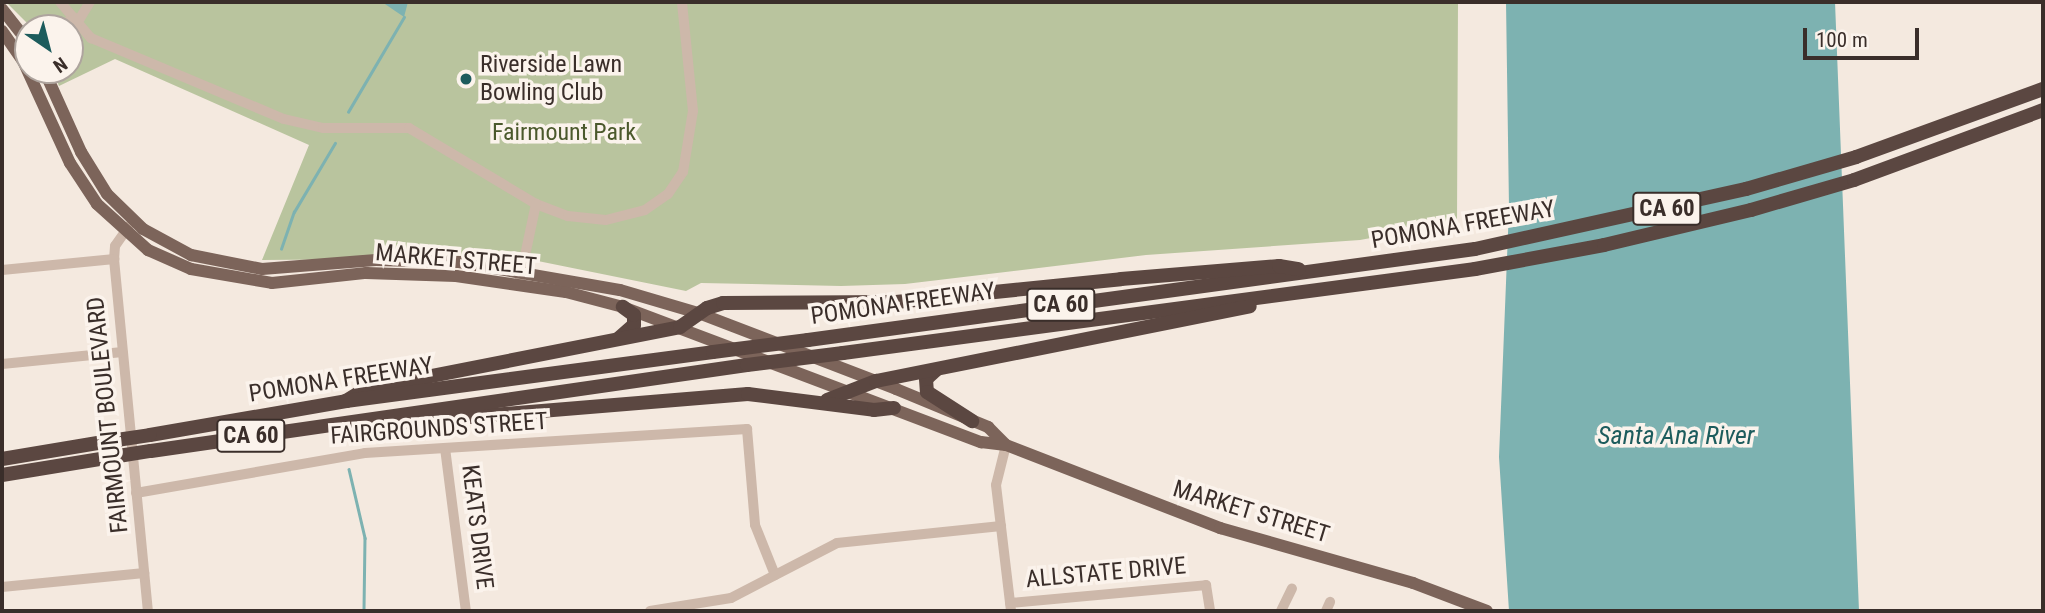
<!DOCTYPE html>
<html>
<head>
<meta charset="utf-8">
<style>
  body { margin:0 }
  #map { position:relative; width:2045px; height:613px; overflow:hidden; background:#f4e9df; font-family:"Roboto Condensed",sans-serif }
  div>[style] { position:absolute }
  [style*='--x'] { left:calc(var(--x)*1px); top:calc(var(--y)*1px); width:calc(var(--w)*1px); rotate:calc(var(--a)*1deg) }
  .green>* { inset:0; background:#b9c49e }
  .water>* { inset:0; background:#7db2b1 }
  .stream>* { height:2.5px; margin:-1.25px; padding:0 1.25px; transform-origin:1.25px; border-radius:1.25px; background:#7db2b1 }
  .minor>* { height:10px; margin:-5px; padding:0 5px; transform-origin:5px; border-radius:5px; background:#cdb8aa }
  .major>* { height:12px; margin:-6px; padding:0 6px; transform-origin:6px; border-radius:6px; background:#7c645a }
  .highway>* { height:14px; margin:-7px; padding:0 7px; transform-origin:7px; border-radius:7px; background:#5b4741 }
  .highway-bridge>* { height:14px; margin:-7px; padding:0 7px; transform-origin:7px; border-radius:7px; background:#5b4741 }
  .dots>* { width:19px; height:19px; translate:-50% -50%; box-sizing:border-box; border:4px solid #fbf3ec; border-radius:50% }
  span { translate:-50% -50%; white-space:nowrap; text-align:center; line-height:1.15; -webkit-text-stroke:7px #fbf3ec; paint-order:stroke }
  .shield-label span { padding:2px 5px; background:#fbf3ec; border:2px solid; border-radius:5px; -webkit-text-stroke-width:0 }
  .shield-label { font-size:23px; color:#3a2e2a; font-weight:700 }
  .poi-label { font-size:24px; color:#3a2e2a }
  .left { translate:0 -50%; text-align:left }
  .park-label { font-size:24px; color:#4b592c }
  .street-label { font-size:24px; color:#3a2e2a }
  .water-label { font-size:26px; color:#1d5c5d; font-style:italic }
  .frame { position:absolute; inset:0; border:4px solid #3a2e2a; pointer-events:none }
  .north { position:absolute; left:14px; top:14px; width:70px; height:70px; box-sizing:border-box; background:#fbf3ec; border:2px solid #aea49e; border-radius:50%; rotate:145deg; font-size:19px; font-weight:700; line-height:28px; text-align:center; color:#3a2e2a }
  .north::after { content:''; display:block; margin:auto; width:24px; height:32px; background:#1d5c5d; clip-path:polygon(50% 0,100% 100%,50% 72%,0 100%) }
  .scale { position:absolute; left:1803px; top:28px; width:116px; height:32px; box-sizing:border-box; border:4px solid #3a2e2a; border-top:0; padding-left:9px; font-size:21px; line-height:24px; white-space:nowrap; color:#3a2e2a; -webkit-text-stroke:5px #fbf3ec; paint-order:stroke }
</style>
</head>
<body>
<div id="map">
  <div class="green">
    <i style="clip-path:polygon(6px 2px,1458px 2px,1457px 222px,1360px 240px,1146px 255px,905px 284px,841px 286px,701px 283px,686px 291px,523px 258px,262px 260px,309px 145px,115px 59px,59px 86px,53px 70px,70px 70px,70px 28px,31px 27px)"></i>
  </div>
  <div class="water">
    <i style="clip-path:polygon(382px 2px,408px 2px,404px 17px)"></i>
    <i style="clip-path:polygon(1506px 2px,1835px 2px,1859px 611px,1509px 611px,1499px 457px,1509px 208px)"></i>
  </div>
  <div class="stream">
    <i style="--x:348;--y:112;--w:110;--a:-59.5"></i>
    <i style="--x:281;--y:249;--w:39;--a:-71"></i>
    <i style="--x:294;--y:212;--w:80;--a:-59.3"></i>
    <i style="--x:349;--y:469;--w:71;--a:76.9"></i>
    <i style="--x:365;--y:538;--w:73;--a:90.8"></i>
  </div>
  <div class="minor">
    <i style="--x:60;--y:2;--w:48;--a:49.3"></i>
    <i style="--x:91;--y:38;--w:209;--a:22.8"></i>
    <i style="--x:284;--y:119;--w:40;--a:13"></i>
    <i style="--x:323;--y:128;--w:86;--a:0"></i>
    <i style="--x:409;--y:128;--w:148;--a:30.9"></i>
    <i style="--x:536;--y:204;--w:34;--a:21"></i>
    <i style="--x:568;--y:216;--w:38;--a:6"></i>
    <i style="--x:606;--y:220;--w:40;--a:-14.4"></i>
    <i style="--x:645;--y:210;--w:28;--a:-35"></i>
    <i style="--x:668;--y:194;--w:27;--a:-56"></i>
    <i style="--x:683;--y:172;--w:62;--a:-80.7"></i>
    <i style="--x:693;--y:111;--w:110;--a:-95.8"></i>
    <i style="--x:52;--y:28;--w:28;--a:-21"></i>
    <i style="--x:70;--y:35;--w:39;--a:-59"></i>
    <i style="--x:129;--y:226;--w:24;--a:125"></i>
    <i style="--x:115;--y:246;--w:13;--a:94"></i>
    <i style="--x:114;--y:259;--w:354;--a:84.5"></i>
    <i style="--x:2;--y:270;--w:113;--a:-5.6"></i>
    <i style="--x:520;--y:279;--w:77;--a:-78"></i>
    <i style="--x:2;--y:364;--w:121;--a:-5.7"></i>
    <i style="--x:1006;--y:445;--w:41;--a:104"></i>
    <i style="--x:996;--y:485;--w:127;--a:83.2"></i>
    <i style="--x:445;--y:448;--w:164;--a:82.7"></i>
    <i style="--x:136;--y:493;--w:232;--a:-9.9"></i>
    <i style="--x:365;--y:453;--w:383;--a:-3.6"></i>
    <i style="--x:747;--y:429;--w:96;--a:85.2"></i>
    <i style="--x:755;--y:525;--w:54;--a:68.2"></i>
    <i style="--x:2;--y:587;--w:143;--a:-5.6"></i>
    <i style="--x:1010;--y:603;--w:197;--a:-5.2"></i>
    <i style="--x:1206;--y:585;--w:26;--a:81"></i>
    <i style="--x:650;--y:611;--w:82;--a:-9.1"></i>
    <i style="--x:731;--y:598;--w:119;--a:-27.4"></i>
    <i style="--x:837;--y:543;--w:165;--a:-5.9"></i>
    <i style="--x:1281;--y:611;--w:25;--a:-64"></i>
    <i style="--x:1326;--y:611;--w:10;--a:-66"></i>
  </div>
  <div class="major">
    <i style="--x:2;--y:9;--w:42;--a:51.8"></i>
    <i style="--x:2;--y:31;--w:39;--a:55"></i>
    <i style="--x:24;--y:63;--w:110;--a:65.3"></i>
    <i style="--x:70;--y:163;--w:49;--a:56.6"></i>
    <i style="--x:97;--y:204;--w:69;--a:42"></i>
    <i style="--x:148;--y:250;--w:47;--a:23.8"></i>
    <i style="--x:191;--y:269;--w:82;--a:9.8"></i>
    <i style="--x:272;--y:283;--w:95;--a:-6.1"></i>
    <i style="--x:366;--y:273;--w:90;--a:1.9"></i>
    <i style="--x:456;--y:276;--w:111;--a:8.3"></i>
    <i style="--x:566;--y:292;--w:59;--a:14.7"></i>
    <i style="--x:623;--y:307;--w:383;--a:20.7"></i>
    <i style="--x:981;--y:442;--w:25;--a:7"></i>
    <i style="--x:1006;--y:445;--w:230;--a:21.2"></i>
    <i style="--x:1220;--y:528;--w:201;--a:15.9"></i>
    <i style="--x:1413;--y:583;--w:79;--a:20.7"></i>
    <i style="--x:44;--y:70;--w:90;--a:65.7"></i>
    <i style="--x:81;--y:152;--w:49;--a:58.2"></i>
    <i style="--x:107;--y:194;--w:50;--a:44.2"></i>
    <i style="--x:143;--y:229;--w:55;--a:28.4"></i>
    <i style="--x:191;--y:255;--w:72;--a:11.2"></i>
    <i style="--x:262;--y:269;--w:114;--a:-4.5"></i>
    <i style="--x:376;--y:260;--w:83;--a:1.4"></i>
    <i style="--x:459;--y:262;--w:163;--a:9.9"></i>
    <i style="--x:620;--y:290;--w:84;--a:16.5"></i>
    <i style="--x:701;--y:314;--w:209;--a:21"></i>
    <i style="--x:896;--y:389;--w:100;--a:22.4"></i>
    <i style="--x:988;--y:427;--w:25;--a:45"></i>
  </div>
  <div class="highway">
    <i style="--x:619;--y:338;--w:20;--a:-41"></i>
    <i style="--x:634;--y:325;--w:10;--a:-90"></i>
    <i style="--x:634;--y:315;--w:14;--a:-144"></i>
    <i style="--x:808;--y:340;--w:673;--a:-7.77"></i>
    <i style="--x:1475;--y:249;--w:278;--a:-12.5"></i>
    <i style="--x:1746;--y:189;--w:115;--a:-16.2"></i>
    <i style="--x:1856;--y:157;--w:199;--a:-20"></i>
    <i style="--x:843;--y:353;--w:638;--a:-7.57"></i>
    <i style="--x:1475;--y:269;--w:131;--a:-10.5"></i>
    <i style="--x:1604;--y:245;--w:151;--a:-13.4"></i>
    <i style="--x:1751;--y:210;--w:107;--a:-16.2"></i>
    <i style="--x:1854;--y:180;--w:202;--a:-20.3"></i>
    <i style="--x:936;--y:370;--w:13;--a:138"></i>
    <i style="--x:926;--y:379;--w:13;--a:86"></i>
    <i style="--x:927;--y:392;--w:54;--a:32.8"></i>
    <i style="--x:827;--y:400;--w:53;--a:-21.2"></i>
    <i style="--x:876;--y:381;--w:381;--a:-11.3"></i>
    <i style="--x:346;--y:401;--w:22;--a:-32"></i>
    <i style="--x:365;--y:389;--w:321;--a:-11.1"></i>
    <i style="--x:680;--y:327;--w:33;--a:-35"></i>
    <i style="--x:707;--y:308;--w:17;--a:-17"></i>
    <i style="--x:723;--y:303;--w:173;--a:-0.3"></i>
    <i style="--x:896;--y:302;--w:226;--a:-5.8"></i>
    <i style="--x:1121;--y:279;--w:159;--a:-4.7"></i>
    <i style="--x:1279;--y:266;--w:20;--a:9"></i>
    <i style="--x:396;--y:423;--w:353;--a:-4.7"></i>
    <i style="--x:748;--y:394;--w:127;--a:7.2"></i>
    <i style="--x:874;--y:410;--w:20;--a:-6"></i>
    <i style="--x:150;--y:435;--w:199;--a:-9.8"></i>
    <i style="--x:346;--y:401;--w:370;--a:-7.6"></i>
    <i style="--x:151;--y:451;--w:602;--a:-8.21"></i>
    <i style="--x:2;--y:459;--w:109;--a:-9.5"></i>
    <i style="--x:2;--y:475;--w:111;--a:-9.3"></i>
  </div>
  <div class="highway-bridge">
    <i style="--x:713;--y:352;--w:96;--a:-7.2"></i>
    <i style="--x:747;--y:365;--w:97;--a:-7.1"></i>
    <i style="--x:110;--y:441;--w:40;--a:-8.5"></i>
    <i style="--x:112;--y:457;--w:39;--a:-9"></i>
  </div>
  <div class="dots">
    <i style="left:466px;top:79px;background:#1d5c5d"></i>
  </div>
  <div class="shield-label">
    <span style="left:1667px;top:209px">CA 60</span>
    <span style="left:1061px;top:305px">CA 60</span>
    <span style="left:251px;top:436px">CA 60</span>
  </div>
  <div class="poi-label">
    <span class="left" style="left:480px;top:79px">Riverside Lawn<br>Bowling Club</span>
  </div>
  <div class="park-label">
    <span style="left:564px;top:133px">Fairmount Park</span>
  </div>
  <div class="street-label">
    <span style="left:1463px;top:225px;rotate:-10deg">POMONA FREEWAY</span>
    <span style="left:456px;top:260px;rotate:5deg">MARKET STREET</span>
    <span style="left:903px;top:304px;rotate:-8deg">POMONA FREEWAY</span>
    <span style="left:341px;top:380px;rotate:-9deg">POMONA FREEWAY</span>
    <span style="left:108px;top:415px;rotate:-96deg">FAIRMOUNT BOULEVARD</span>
    <span style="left:439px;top:429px;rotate:-4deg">FAIRGROUNDS STREET</span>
    <span style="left:1251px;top:512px;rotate:17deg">MARKET STREET</span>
    <span style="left:477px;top:527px;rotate:83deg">KEATS DRIVE</span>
    <span style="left:1106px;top:573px;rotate:-5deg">ALLSTATE DRIVE</span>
  </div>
  <div class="water-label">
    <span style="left:1676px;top:436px">Santa Ana River</span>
  </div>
  <div class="frame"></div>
  <div class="north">N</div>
  <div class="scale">100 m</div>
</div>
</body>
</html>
